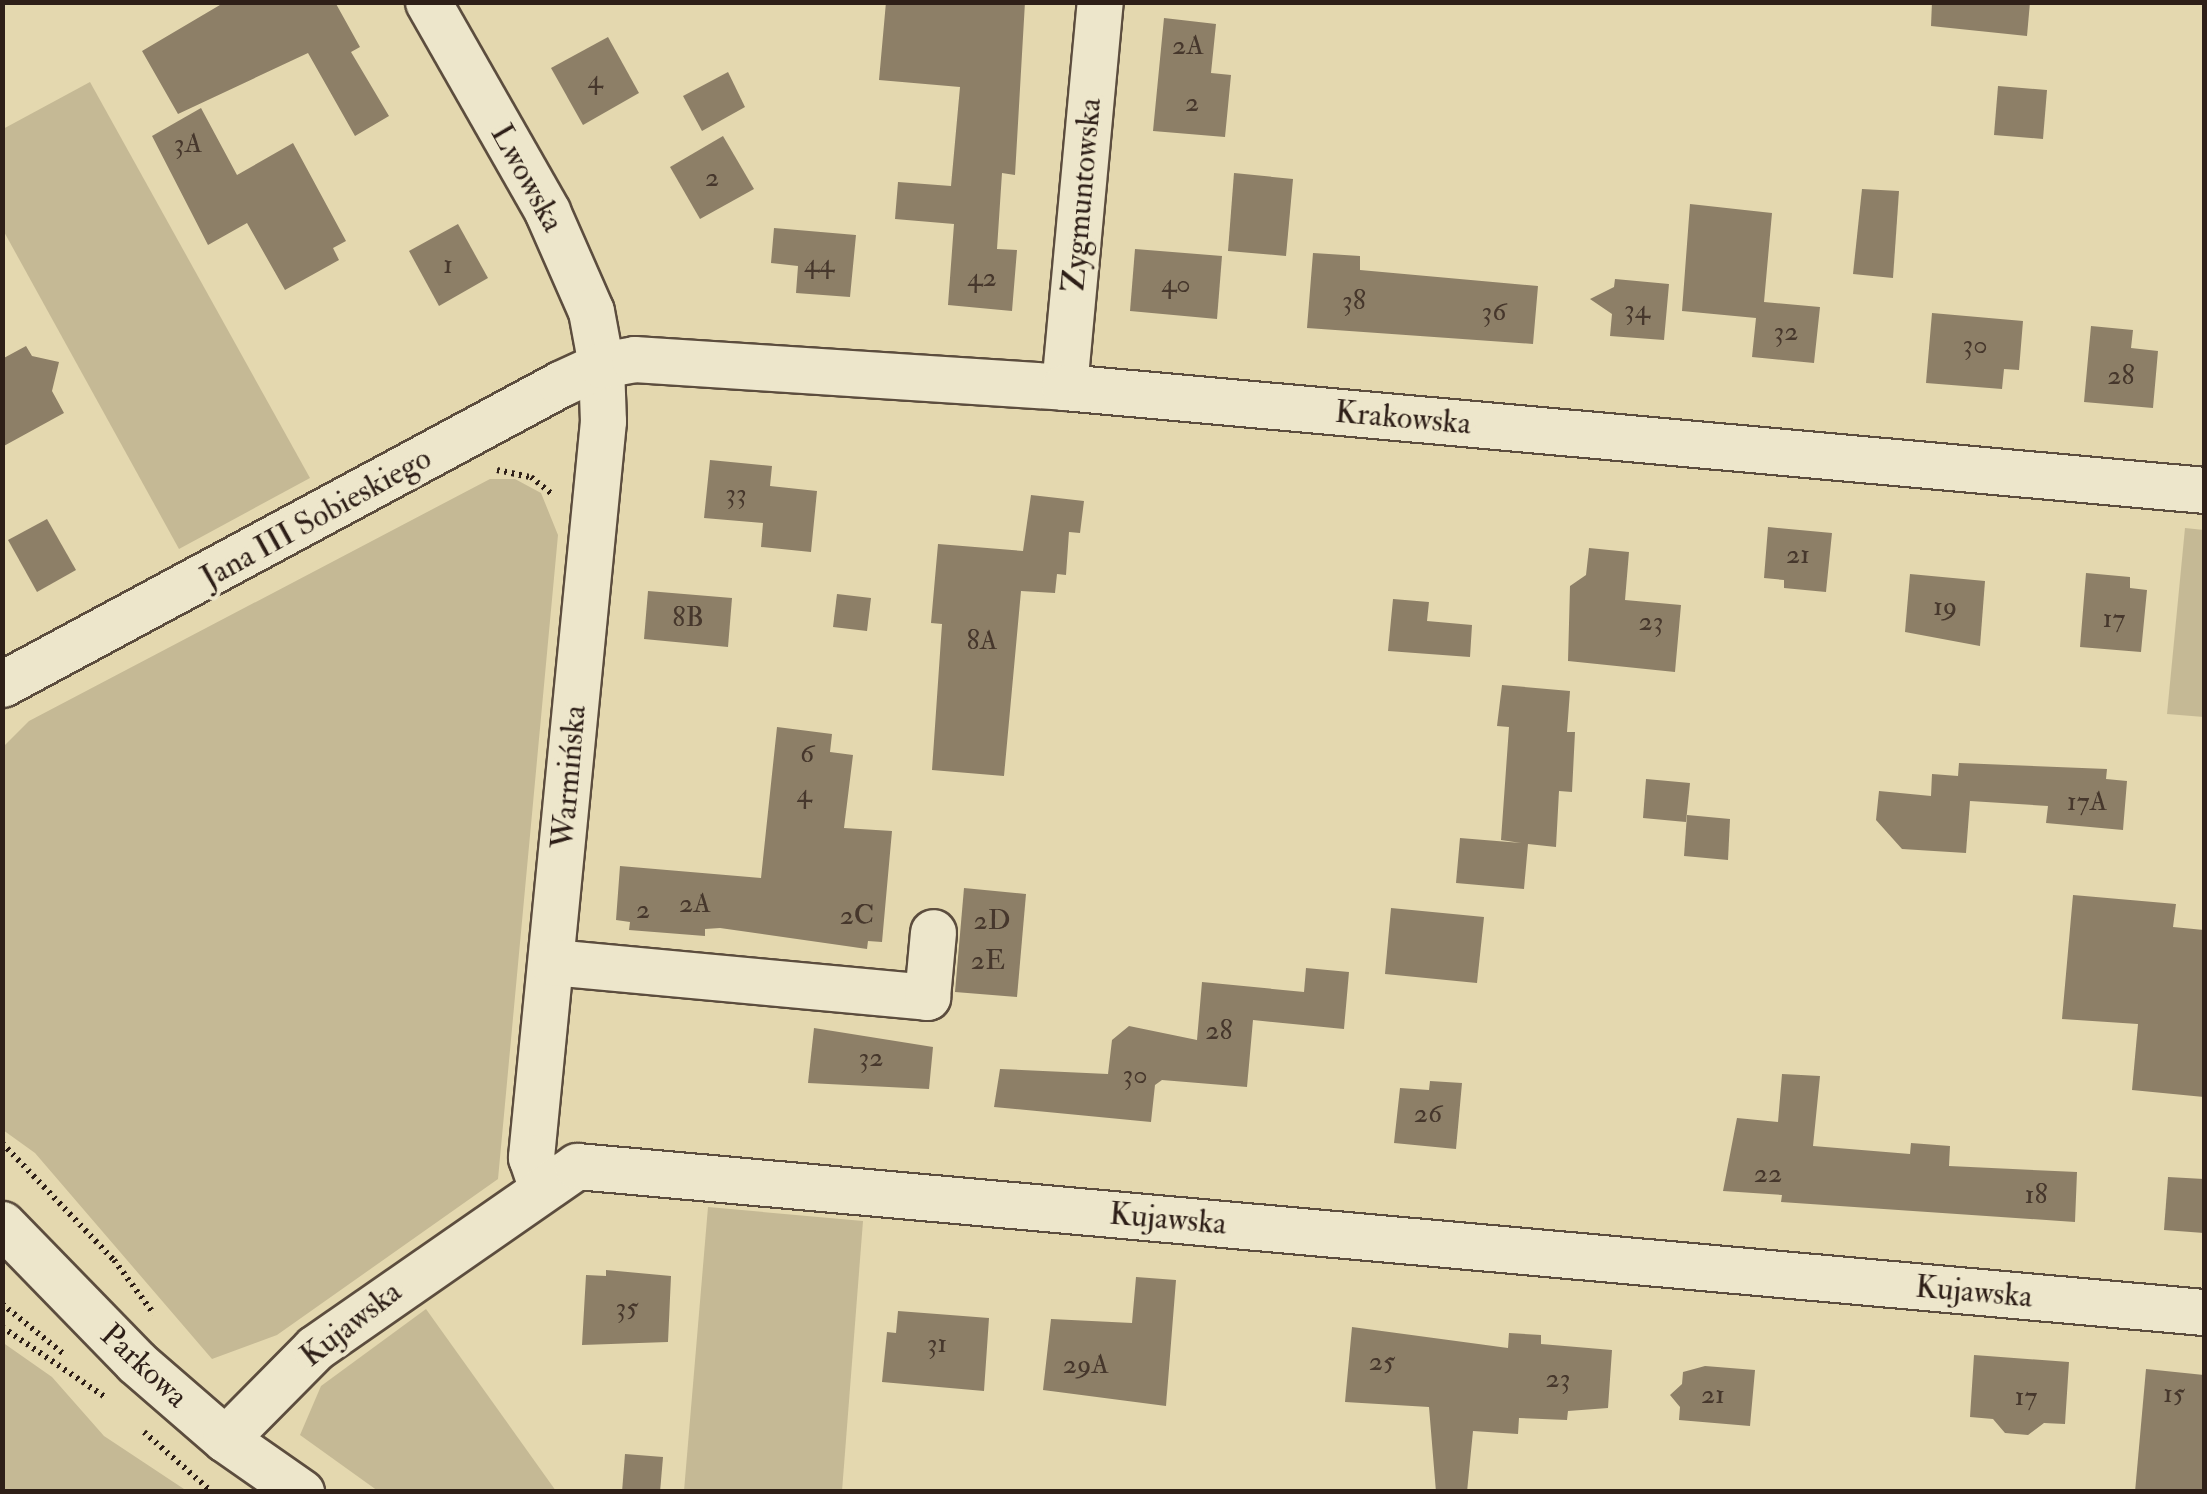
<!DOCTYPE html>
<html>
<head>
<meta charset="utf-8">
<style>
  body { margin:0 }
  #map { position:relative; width:2207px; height:1494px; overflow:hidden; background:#e4d8af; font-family:"IM FELL Double Pica",serif }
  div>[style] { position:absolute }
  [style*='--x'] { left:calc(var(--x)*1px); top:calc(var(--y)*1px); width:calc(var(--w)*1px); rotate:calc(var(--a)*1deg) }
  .green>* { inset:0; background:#c5b995 }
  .building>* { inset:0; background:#8d7f67 }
  .path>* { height:6px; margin-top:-3px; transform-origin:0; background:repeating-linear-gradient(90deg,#2e1f18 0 2.5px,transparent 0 7.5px) }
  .roads { filter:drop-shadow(2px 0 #5c4d3e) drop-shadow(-2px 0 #5c4d3e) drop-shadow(0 2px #5c4d3e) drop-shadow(0 -2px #5c4d3e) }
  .minor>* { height:45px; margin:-22.5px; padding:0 22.5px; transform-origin:22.5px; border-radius:22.5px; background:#ede6cb }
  span { translate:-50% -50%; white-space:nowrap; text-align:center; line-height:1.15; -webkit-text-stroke:8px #ede6cb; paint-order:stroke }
  .number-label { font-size:28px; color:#46372c }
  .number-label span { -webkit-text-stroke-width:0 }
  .street-label { font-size:32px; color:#2e1f18 }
  .frame { position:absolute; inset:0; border:5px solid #2e1f18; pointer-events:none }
</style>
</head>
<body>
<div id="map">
  <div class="green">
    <i style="clip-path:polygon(90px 82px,310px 478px,179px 549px,3px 230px,3px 129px)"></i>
    <i style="clip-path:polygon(490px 479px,515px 479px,541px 493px,558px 535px,498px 1179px,277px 1335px,212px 1359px,35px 1153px,3px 1130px,3px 747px,29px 721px)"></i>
    <i style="clip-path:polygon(2185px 528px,2204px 530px,2204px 717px,2167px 714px)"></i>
    <i style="clip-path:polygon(708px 1207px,863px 1221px,842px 1491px,684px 1491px)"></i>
    <i style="clip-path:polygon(426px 1309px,556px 1491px,378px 1491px,300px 1435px,321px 1386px)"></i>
    <i style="clip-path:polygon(2px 1342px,52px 1377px,104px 1436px,187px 1491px,3px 1491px)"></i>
  </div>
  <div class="building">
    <i style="clip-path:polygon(225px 2px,335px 2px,360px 47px,351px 52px,389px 116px,355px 136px,308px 53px,178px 114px,142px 51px)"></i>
    <i style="clip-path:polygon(886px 2px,1025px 2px,1015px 175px,1002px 173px,997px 249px,1017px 250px,1012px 311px,948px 305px,954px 224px,895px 219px,898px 182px,951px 186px,960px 87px,879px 80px)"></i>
    <i style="clip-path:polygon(1932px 2px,2030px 2px,2027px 36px,1931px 26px)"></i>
    <i style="clip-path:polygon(1164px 18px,1216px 24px,1211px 73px,1231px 75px,1225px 137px,1153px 131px)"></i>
    <i style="clip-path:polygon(608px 37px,639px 93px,583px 125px,551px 68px)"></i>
    <i style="clip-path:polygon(728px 72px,745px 107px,702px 131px,683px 96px)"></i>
    <i style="clip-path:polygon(1998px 86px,2047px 90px,2043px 139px,1994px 135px)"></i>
    <i style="clip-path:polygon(201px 108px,237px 175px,293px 143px,346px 241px,333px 248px,339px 260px,285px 290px,247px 223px,208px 245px,152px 136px)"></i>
    <i style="clip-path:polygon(723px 136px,754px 189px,700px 219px,670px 167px)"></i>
    <i style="clip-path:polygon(1234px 173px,1293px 179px,1286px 256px,1228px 251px)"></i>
    <i style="clip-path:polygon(1862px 189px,1899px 191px,1893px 278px,1853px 274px)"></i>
    <i style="clip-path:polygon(1690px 204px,1772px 213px,1764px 302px,1820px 307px,1814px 363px,1752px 357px,1756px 318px,1682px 311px)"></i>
    <i style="clip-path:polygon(458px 224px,488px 278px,439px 306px,409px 251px)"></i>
    <i style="clip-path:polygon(774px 228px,856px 235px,850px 297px,796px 293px,798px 266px,771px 263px)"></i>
    <i style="clip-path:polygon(1135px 249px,1222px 256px,1217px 319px,1130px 311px)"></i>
    <i style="clip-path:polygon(1313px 253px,1360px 256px,1360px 270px,1538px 286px,1533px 344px,1307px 328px)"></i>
    <i style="clip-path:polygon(1615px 279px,1669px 284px,1664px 340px,1610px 336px,1612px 314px,1590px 299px,1614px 287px)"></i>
    <i style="clip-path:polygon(1932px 313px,2023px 321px,2019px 370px,2004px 369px,2002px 389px,1926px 383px)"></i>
    <i style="clip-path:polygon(2091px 326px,2133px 330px,2131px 348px,2158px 351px,2153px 408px,2084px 402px)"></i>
    <i style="clip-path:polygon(26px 346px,32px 356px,59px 362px,52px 391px,64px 413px,2px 447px,2px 359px)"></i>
    <i style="clip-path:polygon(710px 460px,772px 466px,770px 486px,817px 491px,811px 552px,761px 547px,763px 523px,704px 518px)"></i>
    <i style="clip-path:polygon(1031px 495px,1084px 501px,1080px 533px,1069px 532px,1066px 575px,1057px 574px,1055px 593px,1021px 591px,1004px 776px,932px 770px,942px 624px,931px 623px,938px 544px,1023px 551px)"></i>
    <i style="clip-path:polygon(47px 519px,76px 570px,37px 592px,8px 540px)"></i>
    <i style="clip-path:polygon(1768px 527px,1832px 533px,1826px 592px,1784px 588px,1784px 580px,1764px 578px)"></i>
    <i style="clip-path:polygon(1589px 548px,1629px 552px,1625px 600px,1681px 605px,1675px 672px,1568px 661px,1570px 586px,1586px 575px)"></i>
    <i style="clip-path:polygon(2086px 573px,2130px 577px,2130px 588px,2147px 590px,2141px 652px,2080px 647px)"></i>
    <i style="clip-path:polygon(1910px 574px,1985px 581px,1980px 646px,1905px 632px)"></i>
    <i style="clip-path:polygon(648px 591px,732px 598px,728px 647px,644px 639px)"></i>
    <i style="clip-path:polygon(837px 594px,871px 598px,867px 631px,833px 627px)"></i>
    <i style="clip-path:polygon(1393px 599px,1429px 602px,1427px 621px,1472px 625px,1470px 657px,1388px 651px)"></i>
    <i style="clip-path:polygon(1502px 685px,1570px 691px,1567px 732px,1575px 732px,1572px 792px,1559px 791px,1556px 847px,1528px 844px,1524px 889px,1456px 883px,1460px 838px,1521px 843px,1501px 840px,1509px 727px,1497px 726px)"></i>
    <i style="clip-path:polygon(777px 727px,832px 734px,830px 752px,853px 755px,844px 828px,892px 831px,882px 942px,868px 941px,867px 949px,720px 928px,705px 929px,705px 936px,629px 930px,630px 922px,616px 920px,620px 866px,761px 878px)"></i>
    <i style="clip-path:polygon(1959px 763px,2107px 769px,2106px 779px,2127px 781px,2123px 830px,2046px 823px,2048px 806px,1970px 801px,1966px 853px,1902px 849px,1876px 820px,1879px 791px,1931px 796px,1932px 774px,1958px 776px)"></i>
    <i style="clip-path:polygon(1646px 779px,1690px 783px,1686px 822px,1643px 818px)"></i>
    <i style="clip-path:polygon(1687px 815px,1730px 819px,1728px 860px,1684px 856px)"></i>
    <i style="clip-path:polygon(964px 888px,1026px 894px,1017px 997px,955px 992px)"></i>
    <i style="clip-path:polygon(2073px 895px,2176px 904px,2173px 927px,2204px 930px,2204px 1097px,2132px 1090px,2138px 1024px,2062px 1019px)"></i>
    <i style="clip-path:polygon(1391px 908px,1484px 917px,1477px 983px,1385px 974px)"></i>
    <i style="clip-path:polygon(1306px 968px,1349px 972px,1344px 1029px,1253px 1020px,1247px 1087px,1162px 1080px,1155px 1085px,1151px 1122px,994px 1107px,1000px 1069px,1108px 1074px,1112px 1040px,1129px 1026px,1197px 1040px,1202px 982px,1304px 992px)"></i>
    <i style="clip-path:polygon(814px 1028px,933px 1047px,929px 1089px,808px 1083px)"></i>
    <i style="clip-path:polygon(1782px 1074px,1820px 1076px,1813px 1146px,1910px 1154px,1911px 1143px,1950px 1146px,1949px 1166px,2077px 1172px,2075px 1222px,1781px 1202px,1782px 1195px,1723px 1191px,1737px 1118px,1778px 1122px)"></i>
    <i style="clip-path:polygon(1430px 1081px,1462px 1083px,1456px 1149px,1394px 1143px,1400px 1088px,1429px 1090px)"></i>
    <i style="clip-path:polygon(2168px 1177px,2204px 1179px,2204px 1233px,2164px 1230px)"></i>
    <i style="clip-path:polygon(606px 1270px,671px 1276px,668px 1342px,582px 1345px,586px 1275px,606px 1276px)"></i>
    <i style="clip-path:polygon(1136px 1277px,1176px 1280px,1166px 1406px,1043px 1390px,1051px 1319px,1132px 1323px)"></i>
    <i style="clip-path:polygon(898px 1311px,989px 1318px,984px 1391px,882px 1382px,887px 1332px,896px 1333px)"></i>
    <i style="clip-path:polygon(1352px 1327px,1508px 1348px,1509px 1333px,1541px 1335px,1541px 1344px,1612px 1350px,1608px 1408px,1568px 1411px,1567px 1420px,1519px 1418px,1518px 1434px,1473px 1431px,1467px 1492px,1436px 1492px,1429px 1407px,1345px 1402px)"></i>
    <i style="clip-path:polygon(1974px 1355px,2069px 1362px,2065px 1424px,2044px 1423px,2028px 1435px,2005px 1433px,1993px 1419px,1970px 1417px)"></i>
    <i style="clip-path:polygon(1705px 1366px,1755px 1370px,1750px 1426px,1679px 1420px,1680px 1407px,1670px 1395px,1682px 1384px,1683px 1372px)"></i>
    <i style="clip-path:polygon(2146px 1369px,2204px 1375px,2204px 1492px,2135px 1492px)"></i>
    <i style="clip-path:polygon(625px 1454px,663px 1457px,660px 1492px,622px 1492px)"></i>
  </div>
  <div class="path">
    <i style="--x:497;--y:470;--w:35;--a:12"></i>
    <i style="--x:531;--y:477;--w:27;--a:39"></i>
    <i style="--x:2;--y:1143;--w:162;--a:46.3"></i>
    <i style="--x:114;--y:1260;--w:67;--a:53.5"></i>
    <i style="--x:2;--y:1304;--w:81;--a:39"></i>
    <i style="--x:2;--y:1327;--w:125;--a:34.2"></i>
    <i style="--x:144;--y:1432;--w:91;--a:41.4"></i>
  </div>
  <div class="roads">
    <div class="minor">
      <i style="--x:428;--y:2;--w:241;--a:60.3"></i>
      <i style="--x:547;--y:211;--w:109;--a:66.3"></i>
      <i style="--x:591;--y:311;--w:55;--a:79.5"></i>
      <i style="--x:601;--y:365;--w:56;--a:88"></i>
      <i style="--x:603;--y:421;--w:740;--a:95.59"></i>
      <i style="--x:531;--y:1157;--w:31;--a:71"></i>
      <i style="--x:1064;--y:387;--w:387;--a:-84.7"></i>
      <i style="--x:2;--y:684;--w:634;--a:-28.26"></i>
      <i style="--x:560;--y:384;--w:45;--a:-24.9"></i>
      <i style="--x:601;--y:365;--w:34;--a:-10"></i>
      <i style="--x:634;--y:359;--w:431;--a:3.7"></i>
      <i style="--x:1064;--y:387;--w:1145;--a:5.16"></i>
      <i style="--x:552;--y:962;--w:377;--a:5.3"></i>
      <i style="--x:927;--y:997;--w:65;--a:-84.7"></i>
      <i style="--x:2;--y:1224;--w:192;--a:45.8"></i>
      <i style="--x:136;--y:1362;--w:118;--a:40.9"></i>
      <i style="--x:225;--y:1439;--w:93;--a:34.9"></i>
      <i style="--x:225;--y:1439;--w:128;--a:-45.3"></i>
      <i style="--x:315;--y:1348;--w:319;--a:-34.8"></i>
      <i style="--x:577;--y:1166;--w:1634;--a:5.13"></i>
    </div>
  </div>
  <div class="number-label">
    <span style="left:1188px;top:46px">2A</span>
    <span style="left:595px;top:80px">4</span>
    <span style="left:1192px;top:103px">2</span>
    <span style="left:188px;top:144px">3A</span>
    <span style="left:712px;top:178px">2</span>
    <span style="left:819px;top:264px">44</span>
    <span style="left:448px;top:265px">1</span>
    <span style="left:982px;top:278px">42</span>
    <span style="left:1176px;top:284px">40</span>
    <span style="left:1354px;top:301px">38</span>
    <span style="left:1637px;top:310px">34</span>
    <span style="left:1494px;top:312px">36</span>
    <span style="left:1786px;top:332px">32</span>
    <span style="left:1975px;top:345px">30</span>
    <span style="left:2121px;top:376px">28</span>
    <span style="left:736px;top:494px">33</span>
    <span style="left:1798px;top:555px">21</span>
    <span style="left:1945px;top:607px">19</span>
    <span style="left:688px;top:618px">8B</span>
    <span style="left:2114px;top:619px">17</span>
    <span style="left:1651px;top:622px">23</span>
    <span style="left:982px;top:641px">8A</span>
    <span style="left:807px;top:754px">6</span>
    <span style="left:804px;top:794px">4</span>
    <span style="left:2087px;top:802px">17A</span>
    <span style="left:695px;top:904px">2A</span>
    <span style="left:643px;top:910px">2</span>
    <span style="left:857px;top:916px">2C</span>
    <span style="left:992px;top:921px">2D</span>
    <span style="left:988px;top:961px">2E</span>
    <span style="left:1219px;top:1031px">28</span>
    <span style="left:871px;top:1058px">32</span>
    <span style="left:1135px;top:1075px">30</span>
    <span style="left:1428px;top:1114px">26</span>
    <span style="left:1768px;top:1174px">22</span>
    <span style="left:2036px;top:1195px">18</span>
    <span style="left:627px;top:1308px">35</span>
    <span style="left:937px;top:1344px">31</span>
    <span style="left:1382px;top:1362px">25</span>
    <span style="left:1086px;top:1365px">29A</span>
    <span style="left:1558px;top:1379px">23</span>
    <span style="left:2174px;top:1394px">15</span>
    <span style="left:1713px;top:1395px">21</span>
    <span style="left:2026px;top:1397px">17</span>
  </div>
  <div class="street-label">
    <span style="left:527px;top:178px;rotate:61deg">Lwowska</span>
    <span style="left:1082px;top:195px;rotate:-85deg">Zygmuntowska</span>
    <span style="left:1403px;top:418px;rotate:5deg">Krakowska</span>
    <span style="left:316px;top:518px;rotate:-29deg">Jana III Sobieskiego</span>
    <span style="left:569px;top:777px;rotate:-85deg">Warmińska</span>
    <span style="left:1168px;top:1219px;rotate:5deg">Kujawska</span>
    <span style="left:1974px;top:1292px;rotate:5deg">Kujawska</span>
    <span style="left:351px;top:1324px;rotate:-38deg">Kujawska</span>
    <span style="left:144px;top:1366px;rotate:43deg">Parkowa</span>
  </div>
  <div class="frame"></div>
</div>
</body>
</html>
